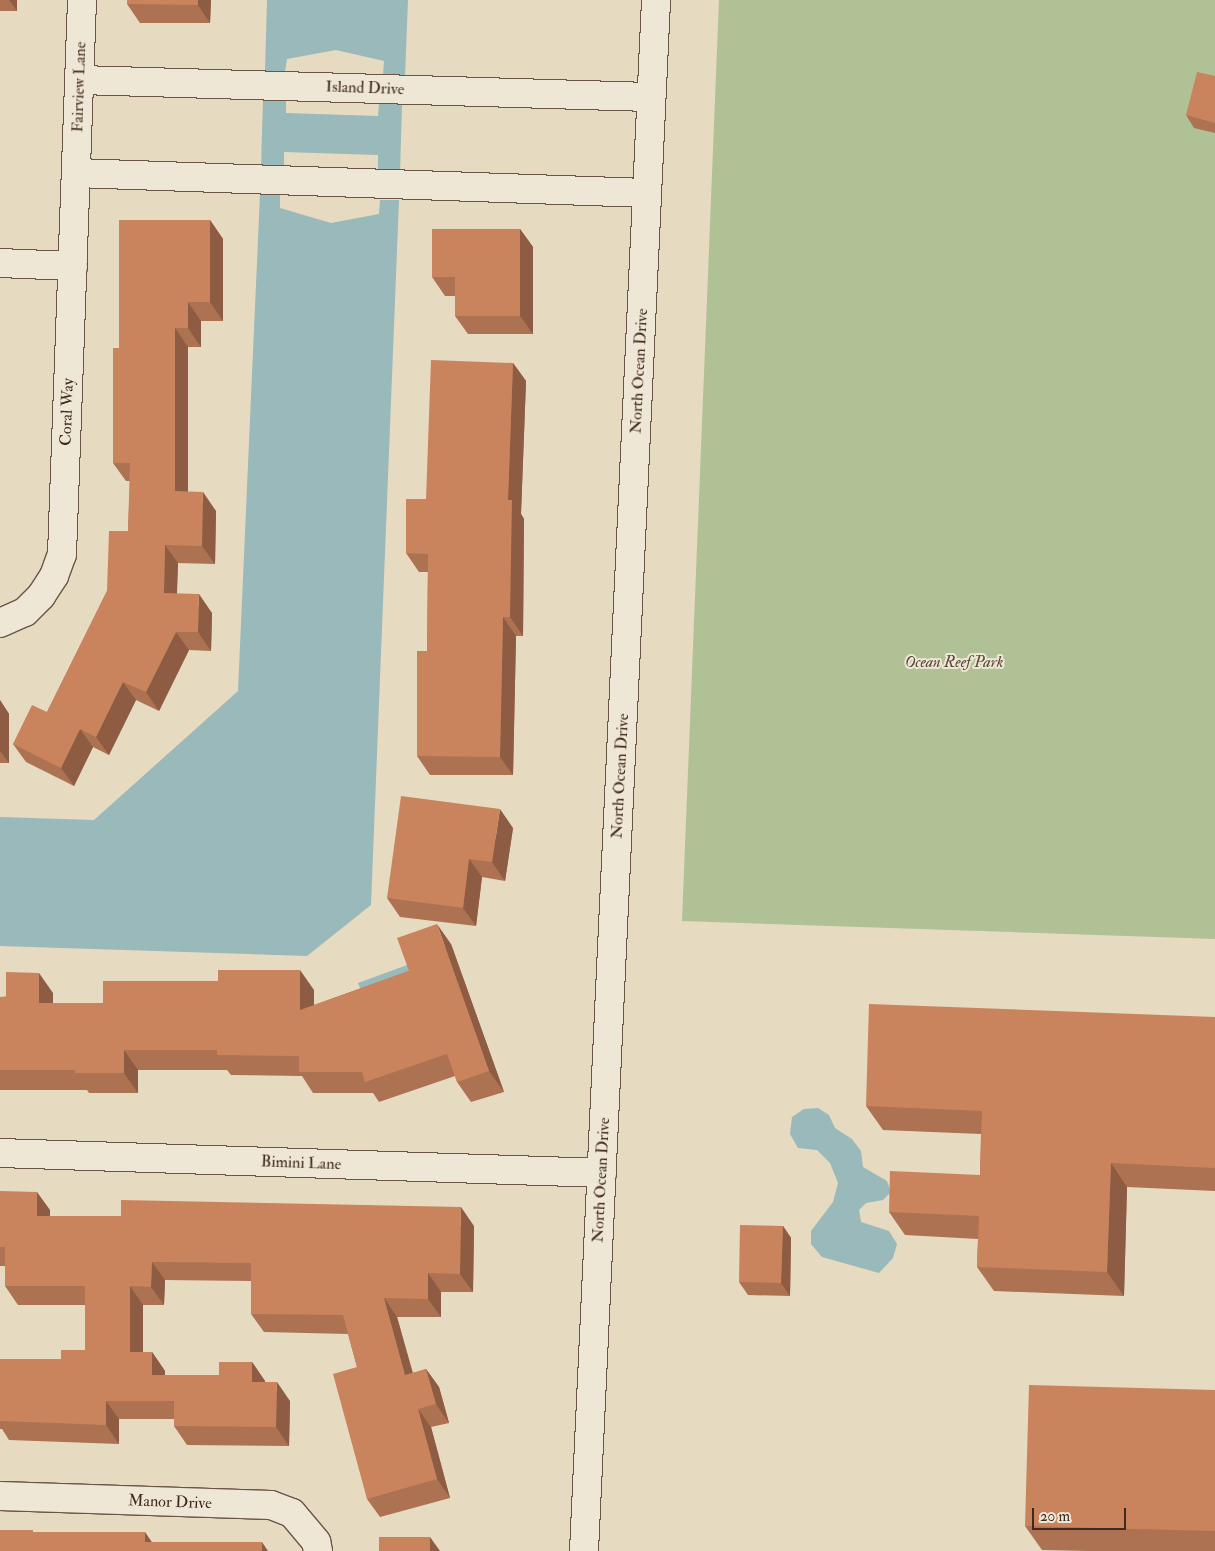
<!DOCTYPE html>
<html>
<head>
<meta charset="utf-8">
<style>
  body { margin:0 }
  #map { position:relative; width:1215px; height:1551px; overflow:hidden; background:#e6dac0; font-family:"IM FELL Double Pica",serif }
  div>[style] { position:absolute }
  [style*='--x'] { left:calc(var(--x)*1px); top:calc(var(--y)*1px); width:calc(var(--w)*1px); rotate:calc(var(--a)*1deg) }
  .green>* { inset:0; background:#b0c196 }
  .water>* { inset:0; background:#99b9ba }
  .roads { filter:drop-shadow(1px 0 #6a5547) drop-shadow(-1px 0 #6a5547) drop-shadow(0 1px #6a5547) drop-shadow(0 -1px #6a5547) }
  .street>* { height:28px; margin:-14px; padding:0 14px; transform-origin:14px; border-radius:14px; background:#efe7d6 }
  .secondary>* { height:28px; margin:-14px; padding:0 14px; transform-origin:14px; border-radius:14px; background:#efe7d6 }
  .wall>* { inset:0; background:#ad7251 }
  .shaded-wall>* { inset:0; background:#8d5c42 }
  .building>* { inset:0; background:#c9845e }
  span { translate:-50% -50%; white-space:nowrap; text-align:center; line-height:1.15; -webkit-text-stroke:4px #efe7d6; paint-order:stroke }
  .street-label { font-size:16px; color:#40291f }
  .park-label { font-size:16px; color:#564737; font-style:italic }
  .scale { position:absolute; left:1032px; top:1508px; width:94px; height:22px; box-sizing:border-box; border:2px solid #40291f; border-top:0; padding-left:6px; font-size:15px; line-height:18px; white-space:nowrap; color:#40291f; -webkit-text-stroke:4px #efe7d6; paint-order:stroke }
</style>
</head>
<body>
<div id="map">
  <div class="green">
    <i style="clip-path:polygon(719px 0,1215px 0,1215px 939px,682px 921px)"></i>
  </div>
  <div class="water">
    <i style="clip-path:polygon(267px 0,408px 0,405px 76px,383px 75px,384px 61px,336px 50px,287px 59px,285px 71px,265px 71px)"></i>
    <i style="clip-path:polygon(263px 98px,286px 98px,286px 113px,378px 116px,379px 104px,402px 104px,400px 173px,378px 173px,378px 155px,284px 152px,284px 167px,261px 167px)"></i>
    <i style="clip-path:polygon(260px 194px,280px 194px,280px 208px,331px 223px,379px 214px,380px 200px,399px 200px,371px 905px,307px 956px,0 946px,0 817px,94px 820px,238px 691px)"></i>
    <i style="clip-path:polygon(410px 964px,419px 986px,367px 1006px,358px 983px)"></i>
    <i style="clip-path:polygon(818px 1108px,829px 1115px,835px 1128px,852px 1139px,861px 1151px,863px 1167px,887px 1181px,891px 1192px,883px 1200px,866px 1203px,859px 1210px,861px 1222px,889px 1231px,897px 1244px,893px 1258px,879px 1273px,822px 1257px,811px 1244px,811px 1231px,833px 1202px,838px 1183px,830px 1163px,817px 1150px,798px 1148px,790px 1134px,792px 1117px,804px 1109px)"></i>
  </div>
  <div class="roads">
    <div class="street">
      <i style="--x:80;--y:80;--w:571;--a:1.71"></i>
      <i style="--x:76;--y:173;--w:571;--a:2.01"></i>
      <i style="--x:0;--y:263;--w:73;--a:2.4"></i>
      <i style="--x:0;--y:623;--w:27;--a:-24"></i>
      <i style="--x:25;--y:612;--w:23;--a:-45"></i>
      <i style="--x:41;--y:596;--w:24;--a:-57"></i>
      <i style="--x:54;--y:576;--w:23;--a:-70"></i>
      <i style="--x:62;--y:554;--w:554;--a:-87.93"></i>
      <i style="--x:0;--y:1153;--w:602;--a:1.9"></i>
      <i style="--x:0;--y:1496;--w:271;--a:1.9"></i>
      <i style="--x:271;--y:1505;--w:22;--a:21"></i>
      <i style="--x:292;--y:1513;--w:38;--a:50"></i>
      <i style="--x:316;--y:1542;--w:9;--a:77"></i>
    </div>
    <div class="secondary">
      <i style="--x:584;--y:1551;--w:1553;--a:-87.34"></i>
    </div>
  </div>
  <div class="wall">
    <i style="clip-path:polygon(0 0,17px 0,17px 11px,0 11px)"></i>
    <i style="clip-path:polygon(211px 0,210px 23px,140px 23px,127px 4px)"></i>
    <i style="clip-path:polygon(1215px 76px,1215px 133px,1194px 128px,1186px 115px)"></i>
    <i style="clip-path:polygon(210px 220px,223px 239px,223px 321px,201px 321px,201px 347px,188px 347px,188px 492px,216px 511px,215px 564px,178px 563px,177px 594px,212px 613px,211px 651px,189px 650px,159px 711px,136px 700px,109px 755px,93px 747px,74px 786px,26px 762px,13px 744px,47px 712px,107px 591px,128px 531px,130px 481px,126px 481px,113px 463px,119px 348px)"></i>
    <i style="clip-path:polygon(520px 229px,533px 247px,533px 334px,468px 334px,455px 316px,455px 296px,445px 296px,432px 277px)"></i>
    <i style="clip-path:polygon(513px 363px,526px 381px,521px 514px,524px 519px,523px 636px,516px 636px,513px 775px,430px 775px,417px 756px,427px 651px,428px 572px,419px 572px,406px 553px,426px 499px)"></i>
    <i style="clip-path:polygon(0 700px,9px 714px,9px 763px,0 763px)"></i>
    <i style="clip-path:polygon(513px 828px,505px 881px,482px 877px,476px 926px,400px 917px,387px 898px)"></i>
    <i style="clip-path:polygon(451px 944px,504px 1092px,471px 1102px,457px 1082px,455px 1076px,379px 1102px,373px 1093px,313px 1093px,302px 1076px,231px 1075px,227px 1070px,138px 1070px,138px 1093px,89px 1093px,87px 1090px,0 1090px,0 997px,53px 993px,53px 1003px,103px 1003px,314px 990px,314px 1005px,409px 971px)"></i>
    <i style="clip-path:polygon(1215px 1017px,1215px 1191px,1127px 1187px,1124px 1296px,994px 1291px,977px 1267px,978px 1239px,905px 1235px,889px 1212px,980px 1175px,981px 1134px,883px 1130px,866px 1106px)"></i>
    <i style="clip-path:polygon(0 1191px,50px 1210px,50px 1216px,474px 1226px,473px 1292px,441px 1292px,441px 1317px,397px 1317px,413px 1373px,426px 1369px,439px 1387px,449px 1423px,431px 1427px,450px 1498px,380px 1517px,367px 1499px,357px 1367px,348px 1334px,264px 1332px,251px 1314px,251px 1281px,165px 1280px,164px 1305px,143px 1305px,143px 1352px,152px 1352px,165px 1371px,165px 1375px,219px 1375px,252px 1362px,265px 1381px,265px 1382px,290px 1401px,289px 1446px,187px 1445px,174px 1426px,174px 1419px,119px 1419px,119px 1444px,9px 1440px,2px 1429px,0 1429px,0 1359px,61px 1359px,85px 1350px,85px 1305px,18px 1305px,5px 1286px,5px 1266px,0 1266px)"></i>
    <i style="clip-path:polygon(783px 1226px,791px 1238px,790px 1296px,748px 1295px,739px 1282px)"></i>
    <i style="clip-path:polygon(1215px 1390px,1215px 1551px,1089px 1551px,1042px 1550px,1025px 1526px)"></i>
  </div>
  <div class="shaded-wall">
    <i style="clip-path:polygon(9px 0,17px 0,17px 11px)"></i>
    <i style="clip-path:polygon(198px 0,211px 0,210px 23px,198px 5px)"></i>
    <i style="clip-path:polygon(210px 220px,223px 239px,223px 321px,210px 302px)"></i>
    <i style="clip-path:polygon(520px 229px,533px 247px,533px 334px,520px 316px)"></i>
    <i style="clip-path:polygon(188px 302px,201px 321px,201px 347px,188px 328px)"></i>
    <i style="clip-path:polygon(175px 328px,188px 347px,188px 510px,175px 491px)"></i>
    <i style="clip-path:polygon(513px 363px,526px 381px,521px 514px,524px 519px,523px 636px,510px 617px,508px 500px)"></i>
    <i style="clip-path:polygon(203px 492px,216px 511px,215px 564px,202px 546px)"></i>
    <i style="clip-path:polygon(165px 545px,178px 563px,176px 612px,164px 593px)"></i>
    <i style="clip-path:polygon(199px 594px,212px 613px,211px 651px,198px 632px)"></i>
    <i style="clip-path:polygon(503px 617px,516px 636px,513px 775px,500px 757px)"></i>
    <i style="clip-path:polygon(176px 632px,189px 650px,159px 711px,146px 692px)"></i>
    <i style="clip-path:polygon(123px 682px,136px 700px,109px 755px,96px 737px)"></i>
    <i style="clip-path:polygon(0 700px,9px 714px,9px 763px,0 751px)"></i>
    <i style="clip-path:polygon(80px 729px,93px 747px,74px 786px,61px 768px)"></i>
    <i style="clip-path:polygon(500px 809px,513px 828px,505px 881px,492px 862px)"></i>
    <i style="clip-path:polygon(469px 859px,482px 877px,476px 926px,463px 908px)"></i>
    <i style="clip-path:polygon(437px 924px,451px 944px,504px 1092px,489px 1071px)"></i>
    <i style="clip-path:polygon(300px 970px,314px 990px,314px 1030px,300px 1010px)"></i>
    <i style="clip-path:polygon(39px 973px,53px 993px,53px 1023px,39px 1003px)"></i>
    <i style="clip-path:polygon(124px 1050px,138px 1070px,138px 1093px,124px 1073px)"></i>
    <i style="clip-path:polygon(1111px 1163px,1127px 1187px,1124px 1296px,1107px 1272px)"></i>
    <i style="clip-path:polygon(37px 1192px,50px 1210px,50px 1234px,37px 1216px)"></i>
    <i style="clip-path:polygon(461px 1207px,474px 1226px,473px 1292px,460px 1274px)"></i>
    <i style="clip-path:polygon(783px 1226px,791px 1238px,790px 1296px,781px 1283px)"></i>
    <i style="clip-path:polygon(152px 1262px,165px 1280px,164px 1305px,151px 1287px)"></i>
    <i style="clip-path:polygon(428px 1273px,441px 1292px,441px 1317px,428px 1299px)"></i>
    <i style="clip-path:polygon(130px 1286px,143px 1305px,143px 1371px,130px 1352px)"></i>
    <i style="clip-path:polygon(384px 1298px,397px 1317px,418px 1393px,405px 1375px)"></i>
    <i style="clip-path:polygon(152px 1352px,165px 1371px,165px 1394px,152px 1375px)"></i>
    <i style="clip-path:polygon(252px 1362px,265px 1381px,265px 1401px,252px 1382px)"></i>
    <i style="clip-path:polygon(426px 1369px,439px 1387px,449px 1423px,436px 1404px)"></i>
    <i style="clip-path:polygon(277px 1382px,290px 1401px,289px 1446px,276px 1427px)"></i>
    <i style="clip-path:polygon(106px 1401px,119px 1419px,119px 1444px,106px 1425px)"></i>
    <i style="clip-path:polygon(418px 1409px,431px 1427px,450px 1498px,437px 1479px)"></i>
    <i style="clip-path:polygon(145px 1532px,158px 1551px,145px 1542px)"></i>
    <i style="clip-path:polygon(430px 1537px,440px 1551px,430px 1551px)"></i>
    <i style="clip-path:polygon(262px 1542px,268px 1551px,262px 1551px)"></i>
  </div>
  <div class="building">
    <i style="clip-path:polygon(127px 0,198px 0,198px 5px,127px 4px)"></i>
    <i style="clip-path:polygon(1197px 72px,1215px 76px,1215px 123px,1186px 115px)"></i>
    <i style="clip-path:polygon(119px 220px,210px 220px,210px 302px,188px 302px,188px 328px,175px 328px,175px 491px,203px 492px,202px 546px,165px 545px,164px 593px,199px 594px,198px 632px,176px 632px,146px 692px,123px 682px,96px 737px,80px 729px,61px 768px,13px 744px,32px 705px,47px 712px,107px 591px,109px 531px,128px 531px,130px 463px,113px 463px,113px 348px,119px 348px)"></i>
    <i style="clip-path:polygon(432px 229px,520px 229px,520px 316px,455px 316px,455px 277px,432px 277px)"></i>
    <i style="clip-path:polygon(431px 360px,513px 363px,508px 500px,512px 500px,510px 617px,503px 617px,500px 757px,417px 756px,417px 651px,427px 651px,428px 554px,406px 553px,406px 499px,426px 499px)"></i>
    <i style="clip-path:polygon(401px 796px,500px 809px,492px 862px,469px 859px,463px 908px,387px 898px)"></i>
    <i style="clip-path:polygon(437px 924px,489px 1071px,457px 1082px,447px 1054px,365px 1082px,362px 1072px,299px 1072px,299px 1056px,217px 1055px,217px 1050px,124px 1050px,124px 1073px,75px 1073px,75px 1070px,0 1070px,0 997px,6px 997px,6px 972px,39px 973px,39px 1003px,103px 1003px,103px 981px,218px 981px,218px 970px,300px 970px,300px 1010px,409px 971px,397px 938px)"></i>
    <i style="clip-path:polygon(869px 1004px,1215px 1017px,1215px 1168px,1111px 1163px,1107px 1272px,977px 1267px,979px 1216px,889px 1212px,890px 1171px,980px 1175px,982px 1111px,866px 1106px)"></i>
    <i style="clip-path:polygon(0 1191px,37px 1192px,37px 1216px,121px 1216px,121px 1200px,461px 1207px,460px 1274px,428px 1273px,428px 1299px,384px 1298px,405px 1375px,426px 1369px,436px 1404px,418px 1409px,437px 1479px,367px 1499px,333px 1374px,357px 1367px,343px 1315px,251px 1314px,251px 1263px,152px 1262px,151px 1287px,130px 1286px,130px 1352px,152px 1352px,152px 1375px,219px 1375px,219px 1362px,252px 1362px,252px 1382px,277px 1382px,276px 1427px,174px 1426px,174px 1401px,106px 1401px,106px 1425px,0 1421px,0 1359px,61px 1359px,61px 1350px,85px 1350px,85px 1286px,5px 1286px,5px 1247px,0 1247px)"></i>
    <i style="clip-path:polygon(740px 1225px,783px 1226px,781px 1283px,739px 1282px)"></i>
    <i style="clip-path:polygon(1029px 1385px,1215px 1390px,1215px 1531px,1025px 1526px)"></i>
    <i style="clip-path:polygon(0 1530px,33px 1530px,33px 1532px,145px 1532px,145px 1542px,262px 1542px,262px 1551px,0 1551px)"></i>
    <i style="clip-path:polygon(379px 1537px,430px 1537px,430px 1551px,379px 1551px)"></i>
  </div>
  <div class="street-label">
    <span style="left:79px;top:87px;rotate:-88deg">Fairview Lane</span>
    <span style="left:365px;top:88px;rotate:2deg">Island Drive</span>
    <span style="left:639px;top:371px;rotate:-87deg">North Ocean Drive</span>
    <span style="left:67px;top:412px;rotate:-88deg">Coral Way</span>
    <span style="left:620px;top:776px;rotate:-87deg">North Ocean Drive</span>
    <span style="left:301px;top:1163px;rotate:2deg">Bimini Lane</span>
    <span style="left:601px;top:1180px;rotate:-87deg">North Ocean Drive</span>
    <span style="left:170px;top:1502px;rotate:2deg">Manor Drive</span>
  </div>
  <div class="park-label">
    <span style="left:954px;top:662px">Ocean Reef Park</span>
  </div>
  <div class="scale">20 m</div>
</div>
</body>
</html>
